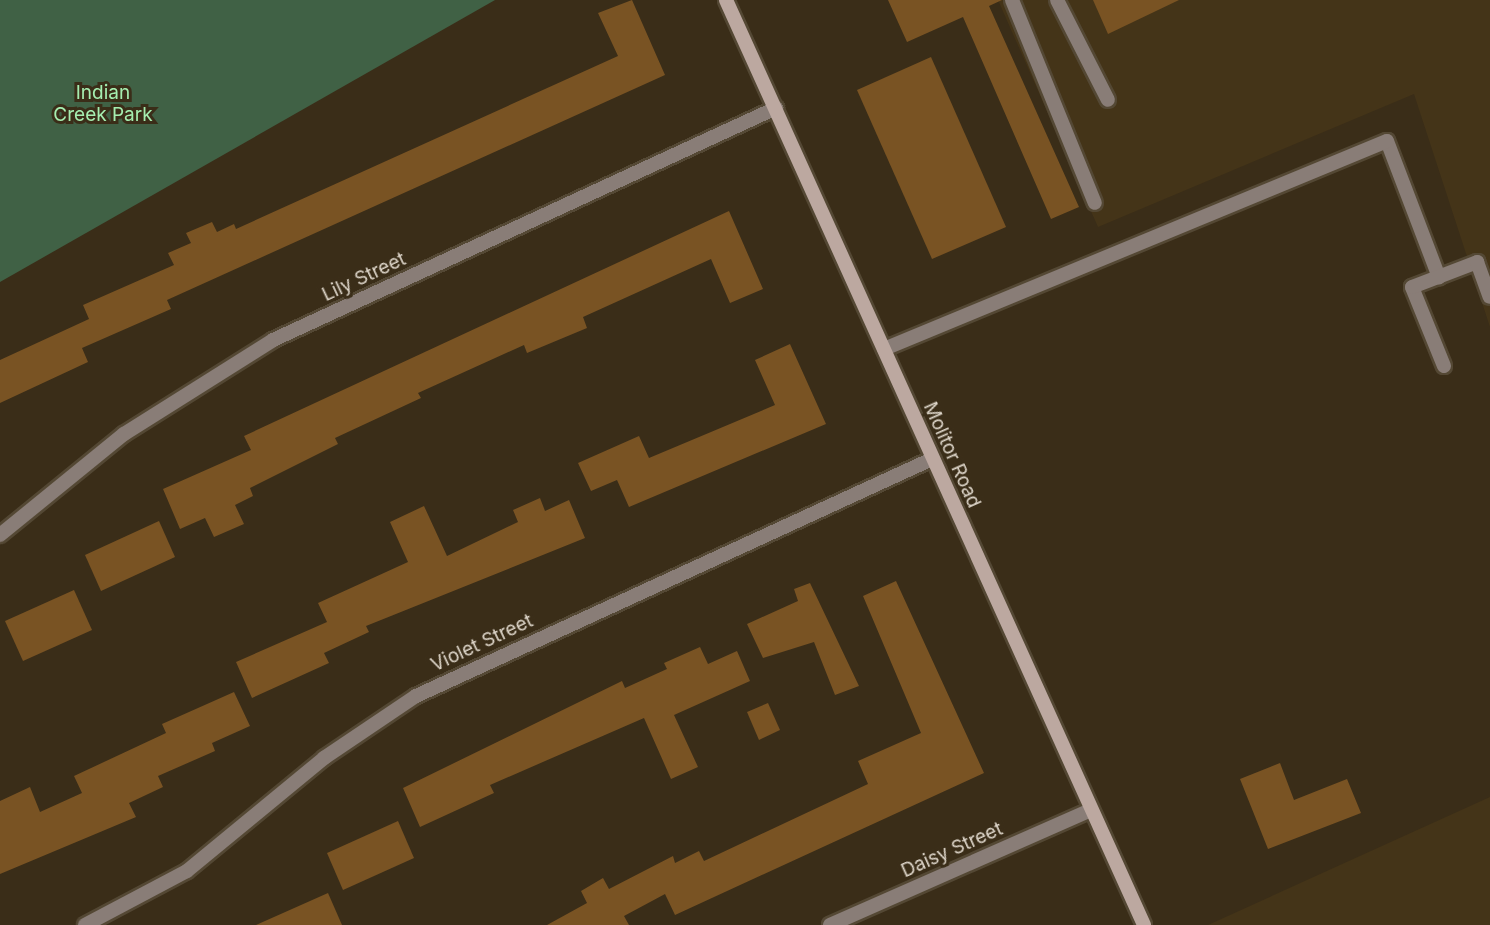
<!DOCTYPE html>
<html>
<head>
<meta charset="utf-8">
<style>
  body { margin:0 }
  #map { position:relative; width:1490px; height:925px; overflow:hidden; background:#3a2d18; font-family:Inter,sans-serif }
  div>[style] { position:absolute }
  [style*='--x'] { left:calc(var(--x)*1px); top:calc(var(--y)*1px); width:calc(var(--w)*1px); rotate:calc(var(--a)*1deg) }
  .built>* { inset:0; background:#443418 }
  .green>* { inset:0; background:#406145 }
  .building>* { inset:0; background:#795323 }
  .roads { filter:drop-shadow(2px 0 #544834) drop-shadow(-2px 0 #544834) drop-shadow(0 2px #544834) drop-shadow(0 -2px #544834) }
  .lane>* { height:14px; margin:-7px; padding:0 7px; transform-origin:7px; border-radius:7px; background:#897d77 }
  .street>* { height:14px; margin:-7px; padding:0 7px; transform-origin:7px; border-radius:7px; background:#897d77 }
  .secondary>* { height:14px; margin:-7px; padding:0 7px; transform-origin:7px; border-radius:7px; background:#bca8a0 }
  span { translate:-50% -50%; white-space:nowrap; text-align:center; line-height:1.15; -webkit-text-stroke:6px #3a2d18; paint-order:stroke }
  .park-label { font-size:19px; color:#a5eeb0 }
  .street-label { font-size:19px; color:#ded6ca }
</style>
</head>
<body>
<div id="map">
  <div class="built">
    <i style="clip-path:polygon(998px 0,1490px 0,1490px 327px,1414px 94px,1098px 227px)"></i>
    <i style="clip-path:polygon(1490px 797px,1490px 925px,1208px 925px)"></i>
  </div>
  <div class="green">
    <i style="clip-path:polygon(0 0,495px 0,0 282px)"></i>
  </div>
  <div class="building">
    <i style="clip-path:polygon(632px 0,665px 75px,167px 300px,171px 309px,82px 348px,88px 362px,0 403px,0 360px,89px 319px,83px 305px,174px 265px,168px 253px,191px 243px,186px 233px,212px 222px,217px 232px,234px 224px,236px 229px,618px 56px,598px 13px)"></i>
    <i style="clip-path:polygon(888px 0,1002px 0,989px 6px,1079px 207px,1051px 219px,963px 17px,907px 42px)"></i>
    <i style="clip-path:polygon(1093px 0,1179px 0,1108px 34px)"></i>
    <i style="clip-path:polygon(931px 57px,1006px 227px,932px 259px,857px 90px)"></i>
    <i style="clip-path:polygon(729px 211px,763px 289px,730px 303px,711px 259px,583px 317px,587px 328px,527px 353px,524px 345px,418px 393px,421px 398px,335px 438px,338px 444px,250px 488px,253px 496px,235px 505px,244px 524px,214px 537px,205px 518px,180px 529px,163px 489px,251px 450px,244px 436px)"></i>
    <i style="clip-path:polygon(790px 344px,826px 424px,629px 507px,617px 480px,591px 491px,578px 463px,639px 436px,649px 458px,775px 405px,755px 360px)"></i>
    <i style="clip-path:polygon(540px 498px,545px 511px,569px 500px,585px 538px,366px 626px,369px 632px,324px 653px,329px 663px,252px 698px,236px 662px,327px 622px,318px 603px,408px 562px,390px 522px,424px 506px,447px 556px,518px 522px,513px 510px)"></i>
    <i style="clip-path:polygon(159px 521px,175px 557px,101px 591px,85px 555px)"></i>
    <i style="clip-path:polygon(896px 581px,984px 773px,675px 915px,665px 894px,624px 916px,629px 925px,547px 925px,587px 903px,581px 891px,603px 878px,609px 889px,673px 856px,675px 863px,699px 851px,704px 861px,868px 784px,858px 761px,921px 733px,863px 596px)"></i>
    <i style="clip-path:polygon(810px 583px,859px 686px,835px 695px,814px 642px,763px 658px,747px 624px,798px 601px,794px 589px)"></i>
    <i style="clip-path:polygon(74px 590px,92px 630px,23px 661px,5px 621px)"></i>
    <i style="clip-path:polygon(700px 647px,708px 664px,737px 651px,750px 681px,674px 715px,698px 767px,671px 779px,644px 718px,490px 785px,494px 793px,420px 827px,403px 788px,622px 681px,625px 688px,667px 669px,664px 663px)"></i>
    <i style="clip-path:polygon(234px 692px,250px 726px,212px 743px,215px 751px,158px 776px,163px 787px,129px 803px,136px 817px,0 874px,0 801px,30px 787px,40px 812px,82px 793px,74px 776px,166px 733px,162px 724px)"></i>
    <i style="clip-path:polygon(768px 703px,780px 730px,759px 740px,747px 712px)"></i>
    <i style="clip-path:polygon(1280px 763px,1294px 800px,1347px 779px,1361px 813px,1268px 849px,1240px 779px)"></i>
    <i style="clip-path:polygon(398px 821px,414px 858px,343px 890px,327px 853px)"></i>
    <i style="clip-path:polygon(328px 893px,342px 925px,256px 925px)"></i>
  </div>
  <div class="roads">
    <div class="lane">
      <i style="--x:1012;--y:0;--w:219;--a:67.8"></i>
      <i style="--x:1057;--y:0;--w:112;--a:63"></i>
      <i style="--x:1387;--y:141;--w:146;--a:69.1"></i>
      <i style="--x:1444;--y:366;--w:85;--a:-112.1"></i>
      <i style="--x:1412;--y:287;--w:70;--a:-21"></i>
      <i style="--x:1477;--y:262;--w:37;--a:70"></i>
    </div>
    <div class="street">
      <i style="--x:884;--y:349;--w:544;--a:-22.47"></i>
      <i style="--x:0;--y:535;--w:160;--a:-39.2"></i>
      <i style="--x:124;--y:434;--w:176;--a:-32.2"></i>
      <i style="--x:273;--y:340;--w:554;--a:-24.76"></i>
      <i style="--x:85;--y:925;--w:115;--a:-27.9"></i>
      <i style="--x:187;--y:871;--w:178;--a:-39.5"></i>
      <i style="--x:324;--y:758;--w:111;--a:-34"></i>
      <i style="--x:416;--y:696;--w:568;--a:-24.67"></i>
      <i style="--x:830;--y:925;--w:285;--a:-23.8"></i>
    </div>
    <div class="secondary">
      <i style="--x:726;--y:0;--w:1015;--a:65.68"></i>
    </div>
  </div>
  <div class="park-label">
    <span style="left:103px;top:104px">Indian<br>Creek Park</span>
  </div>
  <div class="street-label">
    <span style="left:364px;top:277px;rotate:-25deg">Lily Street</span>
    <span style="left:952px;top:455px;rotate:66deg">Molitor Road</span>
    <span style="left:482px;top:643px;rotate:-25deg">Violet Street</span>
    <span style="left:952px;top:850px;rotate:-24deg">Daisy Street</span>
  </div>
</div>
</body>
</html>
